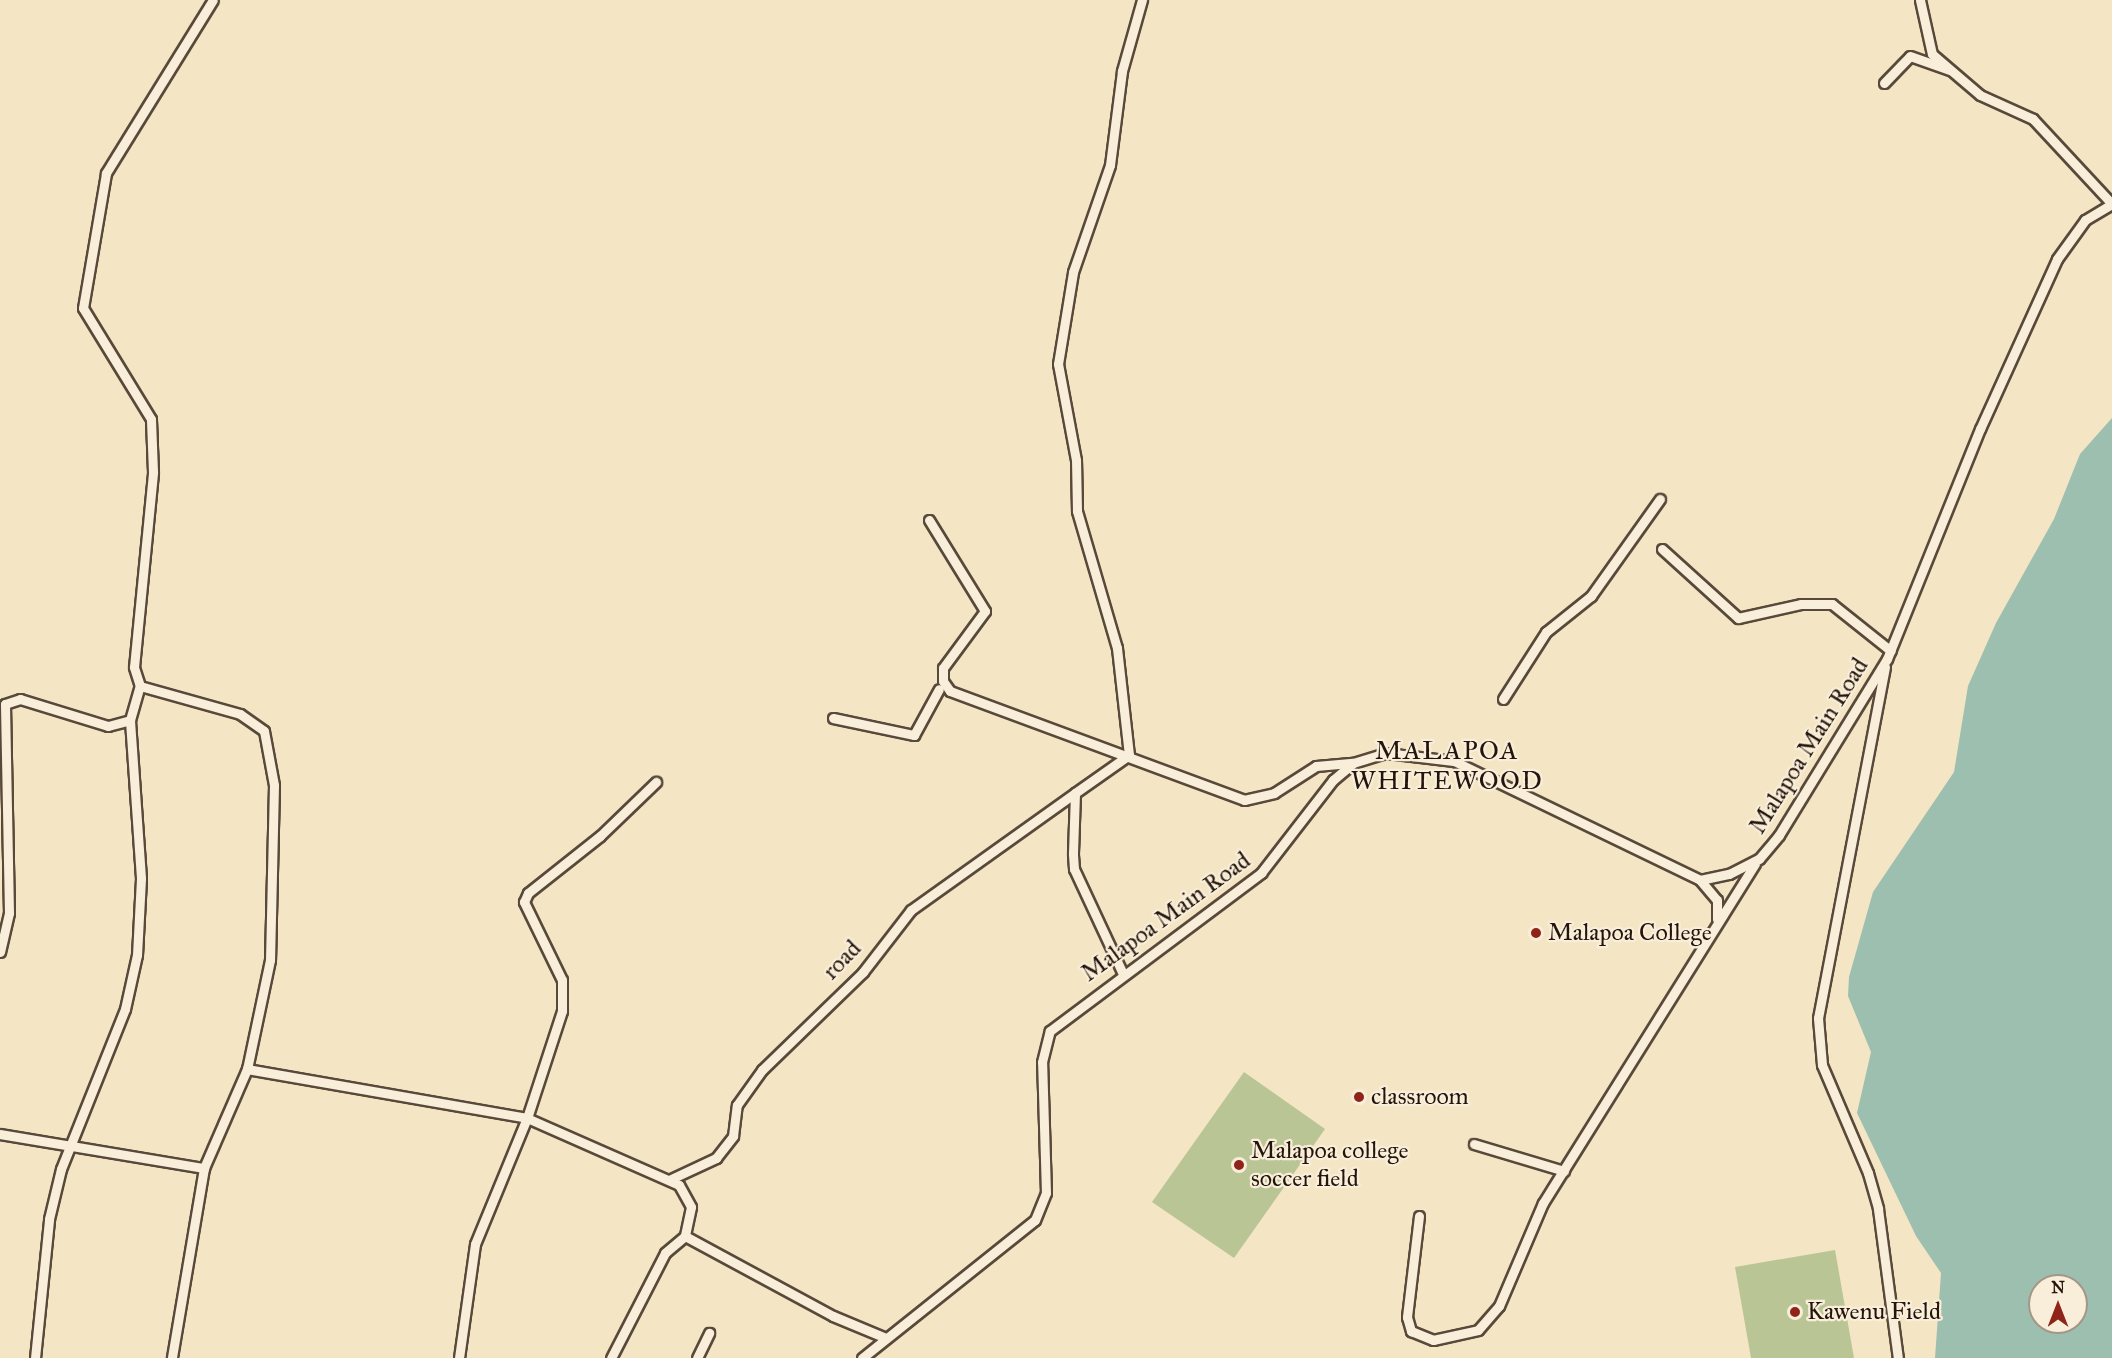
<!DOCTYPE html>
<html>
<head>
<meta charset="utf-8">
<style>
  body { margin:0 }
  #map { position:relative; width:2112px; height:1358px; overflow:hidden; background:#f4e5c4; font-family:"IM FELL Great Primer",serif }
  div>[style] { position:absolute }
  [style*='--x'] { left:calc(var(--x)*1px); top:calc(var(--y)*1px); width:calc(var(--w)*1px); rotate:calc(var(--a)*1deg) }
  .green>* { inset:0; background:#bac595 }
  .water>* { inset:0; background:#9cbfb0 }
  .roads { filter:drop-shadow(2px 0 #58493a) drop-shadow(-2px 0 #58493a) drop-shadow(0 2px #58493a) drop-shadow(0 -2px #58493a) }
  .street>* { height:9px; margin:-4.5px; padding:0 4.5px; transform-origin:4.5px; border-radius:4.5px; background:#f8eed9 }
  .dots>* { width:16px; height:16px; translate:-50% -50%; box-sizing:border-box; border:3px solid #f8eed9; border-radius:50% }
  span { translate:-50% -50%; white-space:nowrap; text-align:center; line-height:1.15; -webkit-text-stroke:4.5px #f8eed9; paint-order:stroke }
  .street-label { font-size:24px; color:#24150c }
  .poi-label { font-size:24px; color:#24150c }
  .left { translate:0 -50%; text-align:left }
  .neighbourhood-label { font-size:26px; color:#24150c; letter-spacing:1.5px }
  .north { position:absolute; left:2028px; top:1274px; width:60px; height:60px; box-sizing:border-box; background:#f8eed9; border:2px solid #a39787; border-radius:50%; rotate:0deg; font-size:16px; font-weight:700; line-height:24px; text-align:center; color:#24150c }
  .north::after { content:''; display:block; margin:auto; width:21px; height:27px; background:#8f2418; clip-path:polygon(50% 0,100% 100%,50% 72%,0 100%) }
</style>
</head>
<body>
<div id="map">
  <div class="green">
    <i style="clip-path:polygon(1244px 1072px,1325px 1129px,1234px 1258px,1152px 1202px)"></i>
    <i style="clip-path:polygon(1835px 1250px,1854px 1358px,1751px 1358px,1735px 1267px)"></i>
  </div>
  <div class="water">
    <i style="clip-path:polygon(evenodd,2112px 418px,2112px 1358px,1935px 1358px,1941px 1273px,1916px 1236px,1857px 1113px,1871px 1052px,1848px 996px,1849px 977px,1873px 892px,1954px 772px,1968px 686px,1996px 623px,2054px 519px,2080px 454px,2112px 418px,2040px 1286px,2076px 1286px,2076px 1322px,2040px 1322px,2040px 1286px)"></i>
  </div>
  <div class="roads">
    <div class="street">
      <i style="--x:1920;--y:0;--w:55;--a:77.5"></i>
      <i style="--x:1932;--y:54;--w:63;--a:40.5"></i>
      <i style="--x:1980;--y:95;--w:58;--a:24.4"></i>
      <i style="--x:2033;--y:119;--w:116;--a:47.1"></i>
      <i style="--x:1884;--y:83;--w:37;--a:-46"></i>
      <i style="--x:1910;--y:56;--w:42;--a:19.3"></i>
      <i style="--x:929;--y:520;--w:107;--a:58.4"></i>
      <i style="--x:985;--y:611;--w:71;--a:126.4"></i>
      <i style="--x:943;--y:668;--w:13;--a:90"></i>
      <i style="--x:943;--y:681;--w:12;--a:55"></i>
      <i style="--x:950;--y:691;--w:314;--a:20.3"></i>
      <i style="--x:1244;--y:800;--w:31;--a:-13"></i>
      <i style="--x:1274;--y:793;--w:50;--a:-32.7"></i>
      <i style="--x:1316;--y:766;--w:37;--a:-5"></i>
      <i style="--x:1662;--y:549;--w:103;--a:42.2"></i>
      <i style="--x:1738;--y:618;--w:65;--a:-12.5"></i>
      <i style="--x:1801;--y:604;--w:31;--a:0"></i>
      <i style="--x:1832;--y:604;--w:75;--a:38.5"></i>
      <i style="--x:1885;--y:667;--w:357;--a:100.8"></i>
      <i style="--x:1818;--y:1018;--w:47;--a:85.1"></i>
      <i style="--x:1822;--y:1065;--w:117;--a:66.9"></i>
      <i style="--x:1868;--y:1173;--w:37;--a:74"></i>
      <i style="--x:1878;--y:1209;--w:150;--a:82.4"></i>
      <i style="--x:140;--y:686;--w:104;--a:15.6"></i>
      <i style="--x:240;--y:714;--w:29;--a:35"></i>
      <i style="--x:264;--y:731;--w:55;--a:79.5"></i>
      <i style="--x:274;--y:785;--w:175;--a:91.3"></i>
      <i style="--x:270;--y:960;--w:111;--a:101.9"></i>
      <i style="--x:247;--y:1069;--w:108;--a:113.5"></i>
      <i style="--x:204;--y:1168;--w:193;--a:99.6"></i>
      <i style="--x:1503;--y:699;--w:80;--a:-57.3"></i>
      <i style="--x:1546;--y:632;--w:58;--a:-38.7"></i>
      <i style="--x:1591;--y:596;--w:119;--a:-54.6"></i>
      <i style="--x:833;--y:718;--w:83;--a:11.9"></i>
      <i style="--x:914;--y:735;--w:52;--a:-61.5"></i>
      <i style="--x:1129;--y:755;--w:108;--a:-96.4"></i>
      <i style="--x:1117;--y:648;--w:143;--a:-106.3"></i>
      <i style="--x:1077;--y:511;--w:51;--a:-91.1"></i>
      <i style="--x:1076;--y:460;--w:98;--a:-100.6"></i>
      <i style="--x:1058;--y:364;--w:93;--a:-80.7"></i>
      <i style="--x:1073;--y:272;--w:113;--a:-70.9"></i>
      <i style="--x:1110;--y:165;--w:95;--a:-82.7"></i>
      <i style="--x:1122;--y:71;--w:74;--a:-74.3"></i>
      <i style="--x:1700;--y:880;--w:26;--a:50"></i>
      <i style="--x:1717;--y:900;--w:19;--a:90"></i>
      <i style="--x:0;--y:952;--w:40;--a:-77"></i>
      <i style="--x:9;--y:913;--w:209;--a:-91.1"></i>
      <i style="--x:5;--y:704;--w:16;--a:-18"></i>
      <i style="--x:20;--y:699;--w:92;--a:17.1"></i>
      <i style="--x:108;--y:726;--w:23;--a:-15"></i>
      <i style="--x:1123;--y:974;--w:116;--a:-115"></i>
      <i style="--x:1074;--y:869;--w:16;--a:-94"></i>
      <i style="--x:1073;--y:853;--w:60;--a:-88.1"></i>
      <i style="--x:1075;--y:793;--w:66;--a:-35.1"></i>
      <i style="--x:247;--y:1069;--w:284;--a:9.9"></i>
      <i style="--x:527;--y:1118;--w:166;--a:23.8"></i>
      <i style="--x:679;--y:1185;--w:25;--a:61"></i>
      <i style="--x:691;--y:1207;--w:30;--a:102"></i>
      <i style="--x:685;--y:1236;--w:26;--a:140"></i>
      <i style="--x:665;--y:1253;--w:118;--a:117.2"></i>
      <i style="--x:0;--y:1134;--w:207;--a:9.5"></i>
      <i style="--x:1474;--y:1144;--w:94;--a:16.7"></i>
      <i style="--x:671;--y:1179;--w:50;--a:-25"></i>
      <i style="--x:716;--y:1158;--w:28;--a:-52"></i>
      <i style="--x:733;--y:1136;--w:31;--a:-83"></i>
      <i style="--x:737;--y:1105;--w:43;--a:-54.5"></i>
      <i style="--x:762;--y:1070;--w:141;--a:-44.1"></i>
      <i style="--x:863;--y:972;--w:78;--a:-52.3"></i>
      <i style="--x:911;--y:910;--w:201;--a:-35.5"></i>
      <i style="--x:1419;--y:1216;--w:102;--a:96.8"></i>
      <i style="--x:1407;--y:1317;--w:15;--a:74"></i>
      <i style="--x:1411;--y:1331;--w:24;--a:22"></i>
      <i style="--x:1433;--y:1340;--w:46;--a:-12.5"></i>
      <i style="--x:1478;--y:1330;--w:32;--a:-49"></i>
      <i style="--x:1499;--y:1306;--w:112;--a:-66.9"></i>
      <i style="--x:1543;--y:1203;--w:400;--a:-58"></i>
      <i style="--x:685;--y:1236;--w:168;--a:28.4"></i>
      <i style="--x:833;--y:1316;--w:57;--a:22.5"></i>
      <i style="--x:35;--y:1358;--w:140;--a:-84.2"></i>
      <i style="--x:49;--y:1219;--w:51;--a:-76.5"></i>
      <i style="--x:61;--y:1169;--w:172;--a:-68.2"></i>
      <i style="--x:125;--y:1009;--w:55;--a:-77.5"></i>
      <i style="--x:137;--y:955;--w:77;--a:-87"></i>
      <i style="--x:141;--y:878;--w:158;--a:-94"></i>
      <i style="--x:130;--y:720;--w:35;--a:-74"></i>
      <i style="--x:140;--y:686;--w:20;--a:-108"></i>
      <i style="--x:134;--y:667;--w:196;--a:-84.4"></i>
      <i style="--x:153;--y:472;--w:53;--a:-92.2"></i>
      <i style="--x:151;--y:419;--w:130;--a:-121.5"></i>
      <i style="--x:83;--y:308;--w:137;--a:-80.3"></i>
      <i style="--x:106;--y:173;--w:203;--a:-58.3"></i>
      <i style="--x:459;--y:1358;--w:115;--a:-82"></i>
      <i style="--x:475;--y:1244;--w:136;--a:-67.6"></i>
      <i style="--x:527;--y:1118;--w:113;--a:-71.9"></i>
      <i style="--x:562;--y:1011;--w:31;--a:-90"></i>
      <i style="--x:562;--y:980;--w:87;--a:-116"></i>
      <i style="--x:524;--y:902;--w:10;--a:-66"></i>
      <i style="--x:528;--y:893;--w:92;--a:-38.4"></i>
      <i style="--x:600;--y:836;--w:78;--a:-44"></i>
      <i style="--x:697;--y:1358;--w:28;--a:-64"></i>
      <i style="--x:862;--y:1358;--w:221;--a:-38.6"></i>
      <i style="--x:1035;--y:1220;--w:29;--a:-68"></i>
      <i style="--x:1046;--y:1193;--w:131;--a:-91.7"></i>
      <i style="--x:1042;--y:1062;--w:32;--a:-76"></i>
      <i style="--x:1050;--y:1031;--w:264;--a:-36.8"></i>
      <i style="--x:1261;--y:873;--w:118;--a:-52.3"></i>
      <i style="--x:1333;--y:780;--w:26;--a:-40"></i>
      <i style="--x:1353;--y:763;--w:34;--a:-17"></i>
      <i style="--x:1386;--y:753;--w:68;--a:6.7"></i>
      <i style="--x:1454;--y:761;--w:273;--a:25.8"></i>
      <i style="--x:1700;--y:880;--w:30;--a:-12"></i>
      <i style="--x:1729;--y:874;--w:34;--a:-27"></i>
      <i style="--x:1759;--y:859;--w:31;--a:-50"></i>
      <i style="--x:1779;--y:835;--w:206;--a:-58.5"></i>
      <i style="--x:1887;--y:659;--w:248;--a:-68"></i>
      <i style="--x:1980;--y:429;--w:187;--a:-65.6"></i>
      <i style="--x:2057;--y:259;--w:48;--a:-54.3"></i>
      <i style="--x:2085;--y:220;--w:31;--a:-31"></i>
    </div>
  </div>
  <div class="dots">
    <i style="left:1536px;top:933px;background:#8f2418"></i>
    <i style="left:1359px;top:1097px;background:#8f2418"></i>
    <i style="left:1239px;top:1165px;background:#8f2418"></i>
    <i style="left:1795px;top:1312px;background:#8f2418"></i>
  </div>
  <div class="street-label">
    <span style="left:1809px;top:746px;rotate:-58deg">Malapoa Main Road</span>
    <span style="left:1166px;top:917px;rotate:-36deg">Malapoa Main Road</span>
    <span style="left:842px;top:960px;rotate:-46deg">road</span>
  </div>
  <div class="poi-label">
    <span class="left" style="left:1548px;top:933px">Malapoa College</span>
    <span class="left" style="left:1371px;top:1097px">classroom</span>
    <span class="left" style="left:1251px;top:1165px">Malapoa college<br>soccer field</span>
    <span class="left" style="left:1807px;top:1312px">Kawenu Field</span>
  </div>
  <div class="neighbourhood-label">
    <span style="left:1447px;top:766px">MALAPOA<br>WHITEWOOD</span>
  </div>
  <div class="north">N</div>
</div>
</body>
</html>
